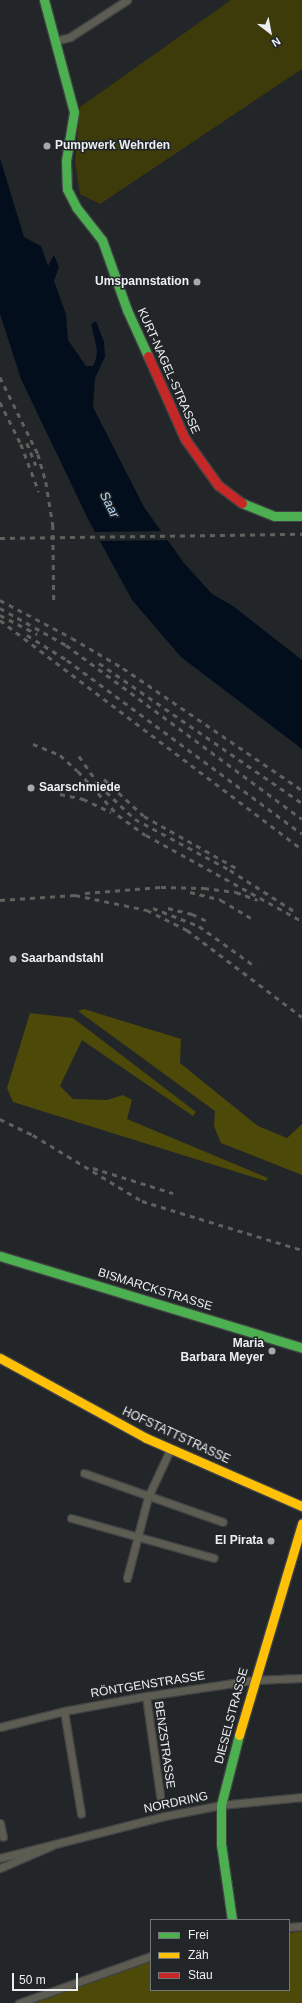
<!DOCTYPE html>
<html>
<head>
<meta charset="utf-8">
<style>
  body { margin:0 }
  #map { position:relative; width:302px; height:2003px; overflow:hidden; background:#232628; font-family:Helvetica,sans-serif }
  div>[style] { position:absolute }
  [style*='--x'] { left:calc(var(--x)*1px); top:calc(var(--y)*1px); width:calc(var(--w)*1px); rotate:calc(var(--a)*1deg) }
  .green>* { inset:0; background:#3d3b0a }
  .forest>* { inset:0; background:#4d4909 }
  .water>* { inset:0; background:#030e1d }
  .pier>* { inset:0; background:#232628 }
  .roads { filter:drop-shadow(1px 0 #404243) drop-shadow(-1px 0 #404243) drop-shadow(0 1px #404243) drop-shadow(0 -1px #404243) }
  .street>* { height:7px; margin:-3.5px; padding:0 3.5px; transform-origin:3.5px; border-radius:3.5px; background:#5c5c52 }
  .fast>* { height:9px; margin:-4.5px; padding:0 4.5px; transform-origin:4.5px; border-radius:4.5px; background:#4caf50 }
  .slow>* { height:9px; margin:-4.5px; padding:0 4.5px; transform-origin:4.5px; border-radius:4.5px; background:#ffc107 }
  .jam>* { height:9px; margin:-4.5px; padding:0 4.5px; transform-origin:4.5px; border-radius:4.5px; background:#c62828 }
  .rail>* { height:2.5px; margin-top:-1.25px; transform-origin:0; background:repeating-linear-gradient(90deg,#5f615d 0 5px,transparent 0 10px) }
  .dots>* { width:11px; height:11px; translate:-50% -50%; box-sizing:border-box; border:2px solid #222629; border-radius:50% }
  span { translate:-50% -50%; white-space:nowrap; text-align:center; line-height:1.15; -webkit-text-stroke:3px #222629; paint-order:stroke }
  .poi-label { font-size:12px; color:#eceff1; font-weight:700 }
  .left { translate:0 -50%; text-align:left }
  .right { translate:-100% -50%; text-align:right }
  .street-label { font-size:12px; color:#eceff1 }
  .water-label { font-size:13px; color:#b4d4f4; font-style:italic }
  .legend { position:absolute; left:150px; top:1919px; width:140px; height:72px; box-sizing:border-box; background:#222629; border:1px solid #737679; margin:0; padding:5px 7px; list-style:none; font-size:12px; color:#eceff1 }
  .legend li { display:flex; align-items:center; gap:8px; height:20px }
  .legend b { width:20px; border:1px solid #737679 }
  .north { position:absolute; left:250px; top:12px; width:40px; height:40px; -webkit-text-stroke:3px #222629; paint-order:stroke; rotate:148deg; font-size:11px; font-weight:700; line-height:16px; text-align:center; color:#eceff1 }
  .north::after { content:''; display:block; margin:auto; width:14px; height:18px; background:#eceff1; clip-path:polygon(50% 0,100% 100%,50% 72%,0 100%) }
  .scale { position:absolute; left:12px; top:1973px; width:66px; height:18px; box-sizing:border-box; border:2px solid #eceff1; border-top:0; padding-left:5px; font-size:12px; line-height:14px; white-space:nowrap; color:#eceff1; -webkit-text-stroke:3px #222629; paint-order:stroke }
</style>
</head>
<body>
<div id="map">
  <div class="green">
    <i style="clip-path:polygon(231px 0,302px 0,302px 69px,100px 204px,80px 194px,75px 162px,80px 107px)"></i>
  </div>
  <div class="forest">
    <i style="clip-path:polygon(84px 1009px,181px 1039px,180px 1063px,258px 1126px,287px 1138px,302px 1124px,302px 1175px,221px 1143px,214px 1126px,215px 1111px,78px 1011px)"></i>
    <i style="clip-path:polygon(30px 1013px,73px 1018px,196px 1112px,193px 1116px,82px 1040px,60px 1086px,73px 1099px,107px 1100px,123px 1095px,132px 1100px,127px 1119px,268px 1178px,266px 1181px,13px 1102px,7px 1088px)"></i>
    <i style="clip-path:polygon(302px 1931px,302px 2003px,29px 2003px,99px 1974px,151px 1960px,151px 1990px,289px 1990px,289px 1933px)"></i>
  </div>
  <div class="water">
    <i style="clip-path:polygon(0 158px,24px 237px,41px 246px,48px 266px,54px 255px,59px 267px,54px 281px,66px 314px,68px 340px,86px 366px,93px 366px,96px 359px,97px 350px,91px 324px,96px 321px,104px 342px,105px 357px,95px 378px,93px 407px,144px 507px,184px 563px,212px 594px,233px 606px,302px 660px,302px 749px,181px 657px,132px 600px,89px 521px,21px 379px,0 314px)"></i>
  </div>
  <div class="pier">
    <i style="clip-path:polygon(165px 531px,172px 540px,97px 541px,92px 532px)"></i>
  </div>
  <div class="roads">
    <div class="street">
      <i style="--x:55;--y:41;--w:16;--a:-15"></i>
      <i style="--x:70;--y:37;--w:68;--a:-33"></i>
      <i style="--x:84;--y:1473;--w:147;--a:19.4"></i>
      <i style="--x:71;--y:1518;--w:148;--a:15.6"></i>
      <i style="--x:127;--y:1578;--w:84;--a:-75.5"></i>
      <i style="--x:148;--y:1497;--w:54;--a:-64.9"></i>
      <i style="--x:146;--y:1696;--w:101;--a:82"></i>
      <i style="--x:64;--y:1711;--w:104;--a:80.6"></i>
      <i style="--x:0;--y:1727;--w:66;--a:-14"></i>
      <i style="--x:64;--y:1711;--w:83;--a:-10.4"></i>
      <i style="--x:146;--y:1696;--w:109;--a:-8.4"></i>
      <i style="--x:254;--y:1680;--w:48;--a:-2.4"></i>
      <i style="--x:0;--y:1823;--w:14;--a:78"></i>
      <i style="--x:0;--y:1858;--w:170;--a:-14.3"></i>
      <i style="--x:165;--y:1816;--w:57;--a:-11.1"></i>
      <i style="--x:221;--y:1805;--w:81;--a:-5.6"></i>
      <i style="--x:0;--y:1868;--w:56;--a:-23.3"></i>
      <i style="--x:289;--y:1927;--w:13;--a:-4"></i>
      <i style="--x:19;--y:2003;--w:140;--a:-19.6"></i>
    </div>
    <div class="fast">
      <i style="--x:44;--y:0;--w:116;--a:75"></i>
      <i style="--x:74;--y:112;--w:50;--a:99.3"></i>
      <i style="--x:66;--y:161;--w:28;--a:88"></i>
      <i style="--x:67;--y:189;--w:20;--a:63"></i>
      <i style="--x:76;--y:207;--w:42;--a:51.8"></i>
      <i style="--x:102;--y:240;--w:74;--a:70.3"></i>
      <i style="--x:127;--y:310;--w:51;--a:65.5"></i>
      <i style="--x:242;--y:503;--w:35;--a:22"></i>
      <i style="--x:275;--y:516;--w:27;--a:0"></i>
      <i style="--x:0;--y:1256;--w:316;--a:16.9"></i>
      <i style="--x:232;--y:1920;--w:77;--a:-98.2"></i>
      <i style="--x:221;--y:1844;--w:39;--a:-90"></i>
      <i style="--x:221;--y:1805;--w:72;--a:-75.6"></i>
    </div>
    <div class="slow">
      <i style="--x:0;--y:1358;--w:166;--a:28.7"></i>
      <i style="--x:146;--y:1438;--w:170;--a:23.6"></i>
      <i style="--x:239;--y:1735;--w:221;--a:-73.4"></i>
    </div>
    <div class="jam">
      <i style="--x:148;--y:356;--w:91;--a:66"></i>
      <i style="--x:185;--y:439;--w:57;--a:54.3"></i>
      <i style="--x:218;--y:485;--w:30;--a:37"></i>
    </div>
  </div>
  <div class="rail">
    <i style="--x:0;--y:377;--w:86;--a:63.7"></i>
    <i style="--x:38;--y:454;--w:29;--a:74"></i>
    <i style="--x:46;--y:482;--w:44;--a:80.8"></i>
    <i style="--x:53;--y:525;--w:77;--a:89.3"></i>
    <i style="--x:0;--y:402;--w:47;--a:63.4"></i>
    <i style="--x:21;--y:444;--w:51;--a:69.4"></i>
    <i style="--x:27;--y:443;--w:24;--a:68"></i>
    <i style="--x:0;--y:538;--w:302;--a:-0.8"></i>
    <i style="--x:0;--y:600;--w:81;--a:27.8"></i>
    <i style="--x:72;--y:638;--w:59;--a:30.5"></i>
    <i style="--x:123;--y:668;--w:217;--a:34.3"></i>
    <i style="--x:0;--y:608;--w:76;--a:29.3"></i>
    <i style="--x:66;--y:645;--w:293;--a:36.4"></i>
    <i style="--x:0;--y:615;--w:42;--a:27.2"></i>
    <i style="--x:0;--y:620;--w:379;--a:37.2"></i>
    <i style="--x:27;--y:635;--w:47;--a:32"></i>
    <i style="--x:67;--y:660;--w:292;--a:36.5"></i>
    <i style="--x:99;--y:663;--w:247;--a:34.6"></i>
    <i style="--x:33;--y:744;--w:29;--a:22"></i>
    <i style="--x:60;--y:755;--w:24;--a:42"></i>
    <i style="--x:78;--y:771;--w:59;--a:47.7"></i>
    <i style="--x:118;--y:815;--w:34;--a:36"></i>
    <i style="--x:146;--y:835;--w:178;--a:28.9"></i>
    <i style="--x:79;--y:756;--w:35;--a:55"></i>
    <i style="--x:99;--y:785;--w:50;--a:43.4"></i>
    <i style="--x:135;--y:819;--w:108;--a:28.2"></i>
    <i style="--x:230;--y:870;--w:76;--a:32.6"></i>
    <i style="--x:104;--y:779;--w:54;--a:42.8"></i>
    <i style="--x:144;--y:816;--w:108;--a:29.4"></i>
    <i style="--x:60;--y:794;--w:24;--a:12"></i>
    <i style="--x:83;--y:799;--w:31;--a:25"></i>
    <i style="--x:190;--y:892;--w:32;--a:14"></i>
    <i style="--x:221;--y:900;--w:37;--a:31"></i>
    <i style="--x:85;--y:893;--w:76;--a:-4.5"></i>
    <i style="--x:161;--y:887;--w:43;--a:1.3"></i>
    <i style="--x:204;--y:888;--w:32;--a:7"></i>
    <i style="--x:236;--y:892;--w:23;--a:20"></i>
    <i style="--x:0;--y:900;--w:75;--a:-3.8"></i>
    <i style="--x:75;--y:895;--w:74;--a:11.8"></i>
    <i style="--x:147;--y:910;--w:45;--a:26.6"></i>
    <i style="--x:187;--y:930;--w:144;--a:37.1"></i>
    <i style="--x:153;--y:908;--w:49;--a:21.4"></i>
    <i style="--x:199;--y:926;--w:70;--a:35.7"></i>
    <i style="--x:168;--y:908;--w:25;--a:14"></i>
    <i style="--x:192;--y:914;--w:19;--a:25"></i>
    <i style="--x:0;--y:1119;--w:37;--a:26"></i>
    <i style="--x:33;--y:1135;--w:127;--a:31.2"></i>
    <i style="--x:142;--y:1201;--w:167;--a:17"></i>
    <i style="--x:93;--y:1168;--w:84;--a:17.4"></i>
  </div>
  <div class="dots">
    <i style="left:47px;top:146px;background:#a6a9ab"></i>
    <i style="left:197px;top:282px;background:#a6a9ab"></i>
    <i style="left:31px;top:788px;background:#a6a9ab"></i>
    <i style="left:13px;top:959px;background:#a6a9ab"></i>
    <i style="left:272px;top:1351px;background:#a6a9ab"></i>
    <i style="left:271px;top:1541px;background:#a6a9ab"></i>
  </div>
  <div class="poi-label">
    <span class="left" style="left:55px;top:146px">Pumpwerk Wehrden</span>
    <span class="right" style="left:189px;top:282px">Umspannstation</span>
    <span class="left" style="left:39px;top:788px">Saarschmiede</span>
    <span class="left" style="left:21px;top:959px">Saarbandstahl</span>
    <span class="right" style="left:264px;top:1351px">Maria<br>Barbara Meyer</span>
    <span class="right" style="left:263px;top:1541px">El Pirata</span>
  </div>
  <div class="street-label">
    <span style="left:168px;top:371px;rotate:66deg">KURT-NAGEL-STRASSE</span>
    <span style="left:155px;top:1290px;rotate:17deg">BISMARCKSTRASSE</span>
    <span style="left:176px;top:1436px;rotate:25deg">HOFSTATTSTRASSE</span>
    <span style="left:148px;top:1685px;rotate:-9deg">RÖNTGENSTRASSE</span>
    <span style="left:232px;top:1716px;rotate:-75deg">DIESELSTRASSE</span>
    <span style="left:164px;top:1745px;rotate:82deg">BENZSTRASSE</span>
    <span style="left:176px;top:1803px;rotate:-12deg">NORDRING</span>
  </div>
  <div class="water-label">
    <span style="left:109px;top:505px;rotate:63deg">Saar</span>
  </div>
  <ul class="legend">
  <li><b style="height:5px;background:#4caf50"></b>Frei</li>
  <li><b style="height:5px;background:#ffc107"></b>Zäh</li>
  <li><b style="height:5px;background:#c62828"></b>Stau</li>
  </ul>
  <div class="north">N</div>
  <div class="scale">50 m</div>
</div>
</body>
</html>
